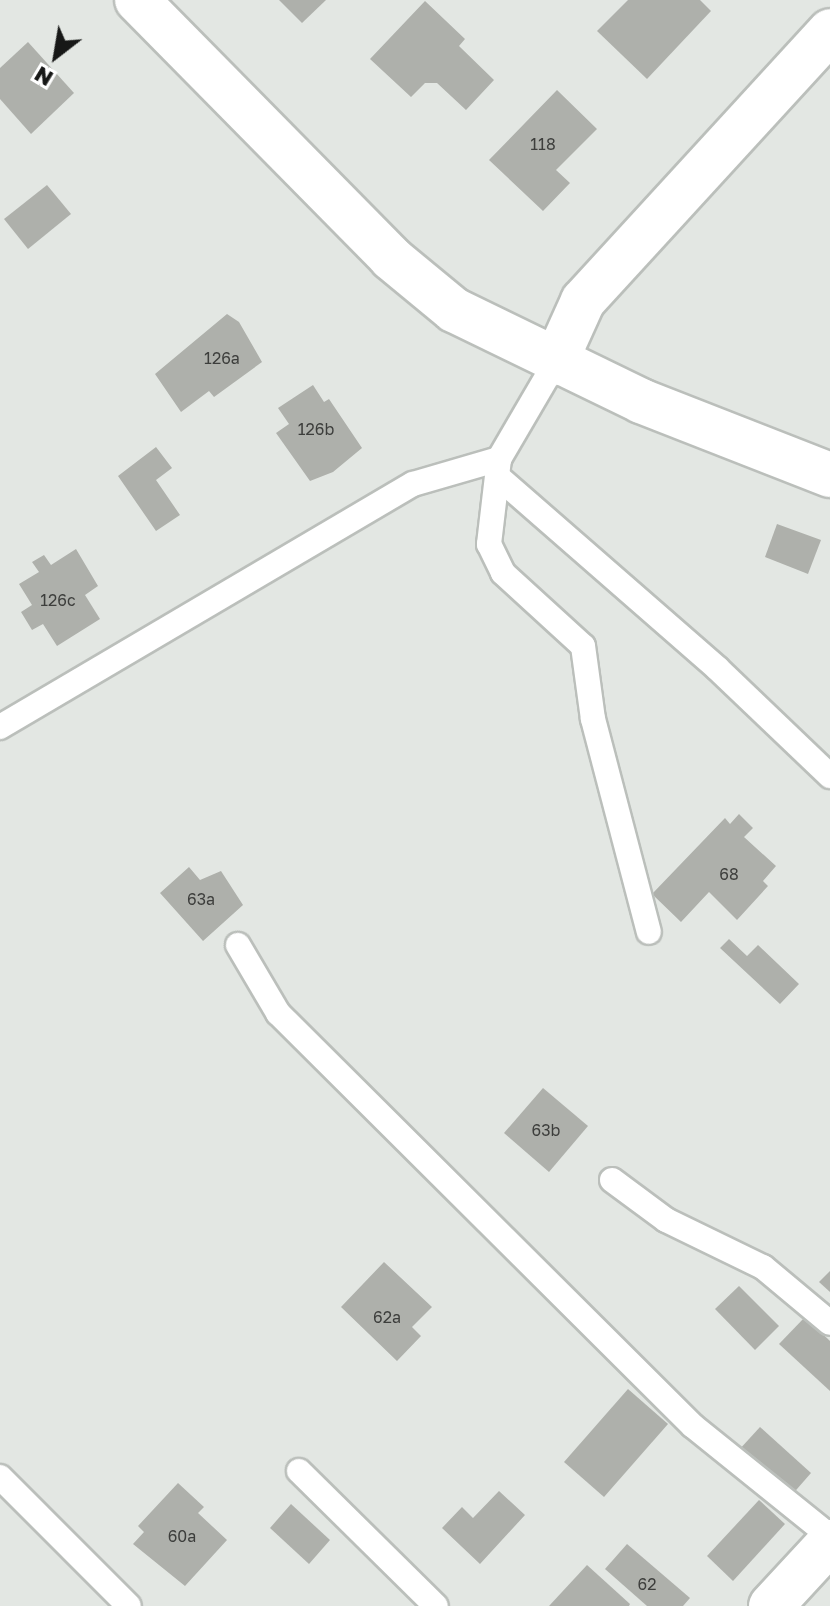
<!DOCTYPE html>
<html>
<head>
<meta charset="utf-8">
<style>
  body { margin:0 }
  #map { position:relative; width:830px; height:1606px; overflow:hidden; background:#e3e7e3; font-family:"Golos Text",sans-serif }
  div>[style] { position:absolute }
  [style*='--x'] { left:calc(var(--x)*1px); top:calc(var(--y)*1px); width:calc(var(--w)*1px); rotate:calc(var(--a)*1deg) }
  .building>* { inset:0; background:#aeb0ab }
  .roads { filter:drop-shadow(2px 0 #bbbfbb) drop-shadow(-2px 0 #bbbfbb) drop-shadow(0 2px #bbbfbb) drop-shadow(0 -2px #bbbfbb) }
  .service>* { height:24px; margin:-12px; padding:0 12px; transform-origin:12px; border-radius:12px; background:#fff }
  .minor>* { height:44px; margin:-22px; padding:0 22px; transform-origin:22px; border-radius:22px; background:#fff }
  .tertiary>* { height:44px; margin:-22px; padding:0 22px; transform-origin:22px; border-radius:22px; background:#fff }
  span { translate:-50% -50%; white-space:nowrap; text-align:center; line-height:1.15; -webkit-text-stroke:6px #fff; paint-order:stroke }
  .number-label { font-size:16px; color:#3d3e3c }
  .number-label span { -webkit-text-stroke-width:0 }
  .north { position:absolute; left:16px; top:16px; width:80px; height:80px; -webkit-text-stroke:6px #fff; paint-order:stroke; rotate:211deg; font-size:22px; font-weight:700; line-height:32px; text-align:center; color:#171817 }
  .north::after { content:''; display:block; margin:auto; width:28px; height:36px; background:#171817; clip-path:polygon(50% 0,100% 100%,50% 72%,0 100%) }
</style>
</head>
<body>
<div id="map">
  <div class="building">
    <i style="clip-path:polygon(279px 0,326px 0,302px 23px)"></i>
    <i style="clip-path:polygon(628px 0,700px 0,711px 11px,647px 79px,597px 31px)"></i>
    <i style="clip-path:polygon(425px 1px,465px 39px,459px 46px,494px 80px,466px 110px,437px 83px,425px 83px,411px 97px,370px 59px)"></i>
    <i style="clip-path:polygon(28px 42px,74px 93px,31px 134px,0 99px,0 68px)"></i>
    <i style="clip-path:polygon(557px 90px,597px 129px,556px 170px,570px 183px,543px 211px,489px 160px)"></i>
    <i style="clip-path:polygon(47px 185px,71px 214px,28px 249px,4px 219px)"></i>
    <i style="clip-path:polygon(227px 314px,239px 322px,262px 362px,214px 397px,209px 391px,181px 412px,155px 374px)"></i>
    <i style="clip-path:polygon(313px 385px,324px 402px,329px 399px,362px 448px,333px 472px,310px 481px,276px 433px,289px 424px,278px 408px)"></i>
    <i style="clip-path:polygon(156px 447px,172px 468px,156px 480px,180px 515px,156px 531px,118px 476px)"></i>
    <i style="clip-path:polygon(777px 524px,821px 540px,808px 574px,765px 557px)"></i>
    <i style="clip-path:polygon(76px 549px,98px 586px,85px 595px,100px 619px,57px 646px,43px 624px,32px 630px,21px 612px,32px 605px,19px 584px,39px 572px,32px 562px,44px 555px,51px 565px)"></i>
    <i style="clip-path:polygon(739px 814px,753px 828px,744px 837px,776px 866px,763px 881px,768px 886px,737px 920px,709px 892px,681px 922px,652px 894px,725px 818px,730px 824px)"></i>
    <i style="clip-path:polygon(189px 867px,200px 880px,221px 871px,243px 905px,203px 941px,160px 893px)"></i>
    <i style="clip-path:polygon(729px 939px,747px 956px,758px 945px,799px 984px,780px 1004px,720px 948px)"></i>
    <i style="clip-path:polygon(543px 1088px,588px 1126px,549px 1172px,504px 1133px)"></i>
    <i style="clip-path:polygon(384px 1262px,432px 1307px,412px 1327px,421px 1336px,397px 1361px,341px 1307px)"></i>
    <i style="clip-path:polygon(830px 1271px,830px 1292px,819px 1282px)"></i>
    <i style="clip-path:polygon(739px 1286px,779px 1326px,755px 1350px,715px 1309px)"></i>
    <i style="clip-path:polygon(805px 1317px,830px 1341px,830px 1391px,779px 1344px)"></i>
    <i style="clip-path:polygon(628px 1389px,668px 1424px,604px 1497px,564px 1462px)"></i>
    <i style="clip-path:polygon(760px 1427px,811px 1473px,790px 1497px,738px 1451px)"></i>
    <i style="clip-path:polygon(178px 1483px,204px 1507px,198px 1513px,227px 1540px,185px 1586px,133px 1544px,144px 1532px,138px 1526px)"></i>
    <i style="clip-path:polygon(499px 1491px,525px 1515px,480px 1564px,442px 1528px,462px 1507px,473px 1518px)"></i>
    <i style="clip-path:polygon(759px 1500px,785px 1524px,733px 1581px,707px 1556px)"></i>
    <i style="clip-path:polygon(291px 1504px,330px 1540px,309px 1564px,270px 1528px)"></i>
    <i style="clip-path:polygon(627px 1544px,690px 1598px,683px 1606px,647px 1606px,605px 1569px)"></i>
    <i style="clip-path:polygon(587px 1565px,630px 1604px,629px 1606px,549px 1606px)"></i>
  </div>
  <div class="roads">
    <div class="service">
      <i style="--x:499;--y:459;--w:86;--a:96.7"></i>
      <i style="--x:489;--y:544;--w:32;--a:64"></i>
      <i style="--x:503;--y:573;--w:108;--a:42.4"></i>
      <i style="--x:583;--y:646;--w:74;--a:82.2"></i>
      <i style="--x:593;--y:719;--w:220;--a:75.3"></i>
      <i style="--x:497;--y:476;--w:293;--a:41.1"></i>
      <i style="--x:718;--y:669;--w:155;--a:43.7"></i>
      <i style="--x:0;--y:727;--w:479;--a:-30.5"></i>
      <i style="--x:413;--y:484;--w:90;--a:-16.2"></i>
      <i style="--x:499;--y:459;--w:111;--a:-59.7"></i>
      <i style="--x:238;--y:945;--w:79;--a:59.5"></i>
      <i style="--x:278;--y:1013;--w:585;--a:44.86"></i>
      <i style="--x:693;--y:1426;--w:176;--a:38.8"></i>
      <i style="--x:612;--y:1180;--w:67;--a:36.5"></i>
      <i style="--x:666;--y:1220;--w:108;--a:25.9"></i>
      <i style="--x:763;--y:1267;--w:87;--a:39.9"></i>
      <i style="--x:299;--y:1471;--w:192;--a:44.6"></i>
      <i style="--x:0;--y:1477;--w:182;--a:45"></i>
    </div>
    <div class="minor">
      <i style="--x:555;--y:363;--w:68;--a:-65.7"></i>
      <i style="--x:583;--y:301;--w:366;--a:-47.5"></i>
      <i style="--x:771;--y:1606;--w:87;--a:-47.3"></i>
    </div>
    <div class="tertiary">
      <i style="--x:137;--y:0;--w:362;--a:45.4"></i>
      <i style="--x:391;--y:258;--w:82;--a:39.5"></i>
      <i style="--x:454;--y:310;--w:208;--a:25.9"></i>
      <i style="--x:641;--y:401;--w:203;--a:21.4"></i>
    </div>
  </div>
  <div class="number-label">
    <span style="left:543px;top:144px">118</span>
    <span style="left:222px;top:358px">126a</span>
    <span style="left:316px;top:429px">126b</span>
    <span style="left:58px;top:600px">126c</span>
    <span style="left:729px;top:874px">68</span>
    <span style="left:201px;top:899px">63a</span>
    <span style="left:546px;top:1130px">63b</span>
    <span style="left:387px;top:1317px">62a</span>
    <span style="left:182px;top:1536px">60a</span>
    <span style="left:647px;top:1584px">62</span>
  </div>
  <div class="north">N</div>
</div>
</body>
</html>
